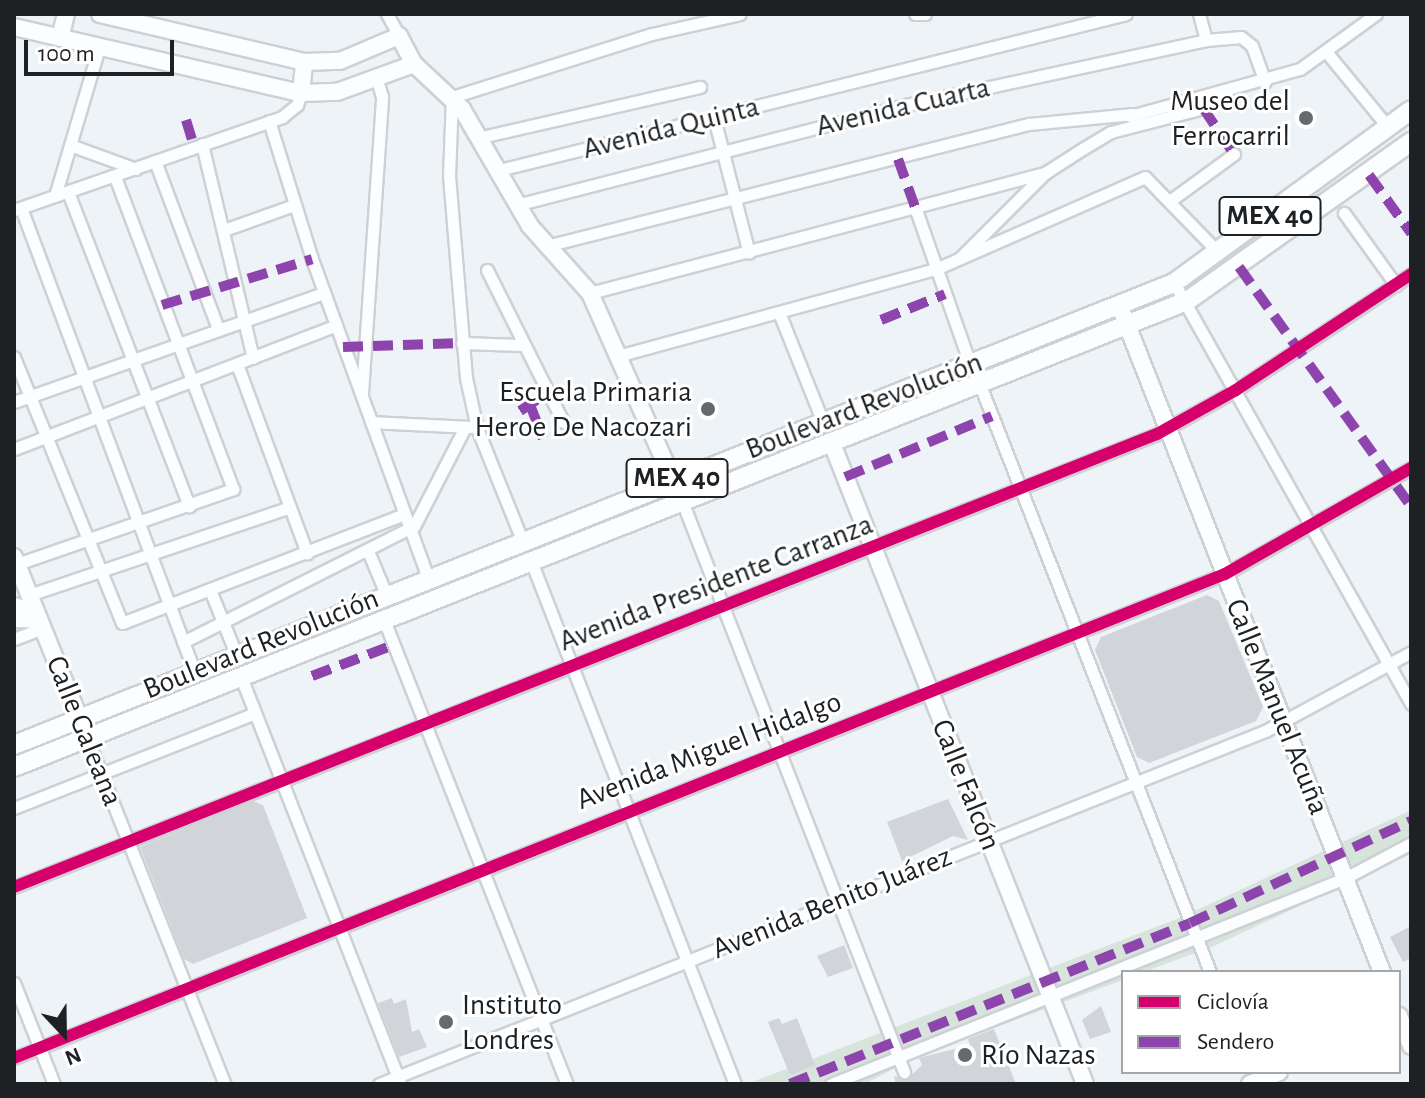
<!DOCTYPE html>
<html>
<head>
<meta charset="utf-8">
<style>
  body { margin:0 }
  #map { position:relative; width:1425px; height:1098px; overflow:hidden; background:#eef3f8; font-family:"Alegreya Sans",sans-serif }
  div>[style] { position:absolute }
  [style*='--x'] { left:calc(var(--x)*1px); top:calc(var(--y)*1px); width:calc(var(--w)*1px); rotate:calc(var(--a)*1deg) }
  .green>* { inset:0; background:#d6e4dc }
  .building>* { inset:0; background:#d1d5d9 }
  .roads { filter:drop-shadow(2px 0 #cdd1d4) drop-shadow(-2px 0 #cdd1d4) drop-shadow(0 2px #cdd1d4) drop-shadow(0 -2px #cdd1d4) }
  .street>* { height:11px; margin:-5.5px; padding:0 5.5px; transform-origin:5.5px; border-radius:5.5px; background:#fcfdfe }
  .secondary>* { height:16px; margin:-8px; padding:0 8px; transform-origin:8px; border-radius:8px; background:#fcfdfe }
  .primary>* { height:18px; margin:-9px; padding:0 9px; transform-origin:9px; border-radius:9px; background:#fcfdfe }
  .quiet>* { height:10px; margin-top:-5px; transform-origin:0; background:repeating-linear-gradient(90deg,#8e44ad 0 20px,transparent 0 30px) }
  .cycleway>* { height:12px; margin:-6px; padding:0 6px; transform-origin:6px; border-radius:6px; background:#d6006c }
  .dots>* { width:22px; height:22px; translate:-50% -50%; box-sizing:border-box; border:4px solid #fff; border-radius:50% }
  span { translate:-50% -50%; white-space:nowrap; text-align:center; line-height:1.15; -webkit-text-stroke:6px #fff; paint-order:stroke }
  .shield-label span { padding:2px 6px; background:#fff; border:2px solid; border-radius:6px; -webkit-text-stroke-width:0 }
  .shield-label { font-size:28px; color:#1d2124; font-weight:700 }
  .poi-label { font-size:30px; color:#1d2124 }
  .right { translate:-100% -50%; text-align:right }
  .left { translate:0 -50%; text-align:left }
  .street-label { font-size:30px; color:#1d2124 }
  .frame { position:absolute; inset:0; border:16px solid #1d2124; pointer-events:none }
  .legend { position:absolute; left:1121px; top:970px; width:280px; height:104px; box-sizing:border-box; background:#fff; border:2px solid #a5a6a7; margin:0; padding:10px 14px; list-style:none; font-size:24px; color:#1d2124 }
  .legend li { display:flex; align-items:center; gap:16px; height:40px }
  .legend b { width:40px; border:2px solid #a5a6a7 }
  .north { position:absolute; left:24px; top:994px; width:80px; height:80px; -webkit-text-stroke:6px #fff; paint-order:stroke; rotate:158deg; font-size:22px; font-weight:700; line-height:32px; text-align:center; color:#1d2124 }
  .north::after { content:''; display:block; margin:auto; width:28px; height:36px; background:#1d2124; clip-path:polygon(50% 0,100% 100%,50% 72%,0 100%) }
  .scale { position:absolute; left:24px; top:40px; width:150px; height:36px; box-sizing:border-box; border:4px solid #1d2124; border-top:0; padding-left:10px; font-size:24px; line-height:28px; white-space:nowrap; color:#1d2124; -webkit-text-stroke:6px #fff; paint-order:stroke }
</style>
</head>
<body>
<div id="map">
  <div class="green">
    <i style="clip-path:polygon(1411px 810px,1411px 854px,1214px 946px,1144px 972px,1123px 972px,1123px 980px,918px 1056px,865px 1084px,747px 1084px,1182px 917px)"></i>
  </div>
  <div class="building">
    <i style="clip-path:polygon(1207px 595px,1219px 601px,1263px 707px,1256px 721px,1149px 763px,1137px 757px,1095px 650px,1101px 637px)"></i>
    <i style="clip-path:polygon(948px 799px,968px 840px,953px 836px,902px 861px,887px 822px)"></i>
    <i style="clip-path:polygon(253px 801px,263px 805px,307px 918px,193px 964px,184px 959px,140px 847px)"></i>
    <i style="clip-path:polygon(1411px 926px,1411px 958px,1403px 962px,1390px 937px)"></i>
    <i style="clip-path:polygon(844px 945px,853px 968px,828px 977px,817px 956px)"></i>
    <i style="clip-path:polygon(392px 998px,394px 1004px,406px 999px,412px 1032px,419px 1029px,427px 1047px,399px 1057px,378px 1003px)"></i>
    <i style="clip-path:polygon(1101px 1006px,1111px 1032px,1090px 1039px,1082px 1020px)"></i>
    <i style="clip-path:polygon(779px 1018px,782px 1024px,797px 1018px,815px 1065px,790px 1075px,768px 1022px)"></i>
    <i style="clip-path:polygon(994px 1029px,1016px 1084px,896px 1084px,894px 1076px,906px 1080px,922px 1065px,919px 1058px,970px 1045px,968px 1039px)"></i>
  </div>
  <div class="roads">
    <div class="street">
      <i style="--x:387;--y:14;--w:25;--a:61"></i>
      <i style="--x:915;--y:14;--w:10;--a:0"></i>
      <i style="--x:1199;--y:14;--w:27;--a:75"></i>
      <i style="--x:1328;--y:54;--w:94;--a:50.6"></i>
      <i style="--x:1130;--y:116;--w:176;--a:-15.5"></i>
      <i style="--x:1300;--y:69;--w:94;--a:-35.9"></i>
      <i style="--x:714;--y:118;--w:139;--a:75.5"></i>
      <i style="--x:269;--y:121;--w:145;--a:72.7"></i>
      <i style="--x:312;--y:259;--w:338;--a:70"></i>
      <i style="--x:477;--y:138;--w:229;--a:-12.9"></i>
      <i style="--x:202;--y:144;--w:220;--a:76.6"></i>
      <i style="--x:70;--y:145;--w:70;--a:20"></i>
      <i style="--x:155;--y:161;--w:179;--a:69.4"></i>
      <i style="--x:495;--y:171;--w:650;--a:-13.97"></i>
      <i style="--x:68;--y:192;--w:337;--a:68.9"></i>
      <i style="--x:55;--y:196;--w:155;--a:-73.5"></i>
      <i style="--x:1171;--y:200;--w:78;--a:-36.1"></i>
      <i style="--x:516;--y:205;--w:403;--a:-14.4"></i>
      <i style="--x:906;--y:105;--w:307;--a:-12.2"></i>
      <i style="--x:1206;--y:40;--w:35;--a:-5"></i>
      <i style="--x:1241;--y:37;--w:14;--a:39"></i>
      <i style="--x:1252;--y:46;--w:38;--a:70"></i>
      <i style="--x:915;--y:207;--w:170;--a:70.7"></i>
      <i style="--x:21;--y:208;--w:494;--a:69.5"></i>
      <i style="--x:14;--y:210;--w:284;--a:-19.1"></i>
      <i style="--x:282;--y:117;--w:19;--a:-39"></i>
      <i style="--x:297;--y:105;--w:13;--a:-72"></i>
      <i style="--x:1344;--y:213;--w:89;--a:54.2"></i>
      <i style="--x:224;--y:230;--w:74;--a:-19.7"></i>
      <i style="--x:546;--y:246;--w:498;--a:-14.2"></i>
      <i style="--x:1029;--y:124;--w:104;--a:-5.5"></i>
      <i style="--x:961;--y:257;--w:119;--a:-45"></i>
      <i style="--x:1045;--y:173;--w:46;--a:-32.7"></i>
      <i style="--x:1084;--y:148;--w:31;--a:-31"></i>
      <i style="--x:1111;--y:132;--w:95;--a:-14.6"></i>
      <i style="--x:1203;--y:108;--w:28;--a:-32"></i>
      <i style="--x:487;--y:270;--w:170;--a:63.4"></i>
      <i style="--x:1174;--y:283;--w:483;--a:60.6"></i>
      <i style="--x:590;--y:293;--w:471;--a:-14.8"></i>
      <i style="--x:780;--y:315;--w:113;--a:68.2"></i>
      <i style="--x:462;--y:343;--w:59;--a:1.9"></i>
      <i style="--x:621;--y:355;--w:329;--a:-15.3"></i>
      <i style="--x:938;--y:268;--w:226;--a:-23.7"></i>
      <i style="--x:1145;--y:177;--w:106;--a:45.8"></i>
      <i style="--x:14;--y:357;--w:287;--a:67.9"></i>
      <i style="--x:122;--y:623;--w:303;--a:-21.1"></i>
      <i style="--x:237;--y:364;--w:202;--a:69.7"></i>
      <i style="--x:980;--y:385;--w:630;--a:68.6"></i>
      <i style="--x:362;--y:393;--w:297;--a:-86.1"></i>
      <i style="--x:382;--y:97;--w:19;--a:-106"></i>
      <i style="--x:14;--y:402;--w:329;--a:-19.4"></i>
      <i style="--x:371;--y:422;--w:99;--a:2.9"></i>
      <i style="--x:14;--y:449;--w:344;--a:-21"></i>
      <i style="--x:682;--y:501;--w:613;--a:68.75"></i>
      <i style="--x:522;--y:540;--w:121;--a:-111.9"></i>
      <i style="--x:477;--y:428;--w:51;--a:-102.4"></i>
      <i style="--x:466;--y:378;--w:202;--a:-94.8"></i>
      <i style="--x:449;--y:177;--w:80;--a:-87.9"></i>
      <i style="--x:452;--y:97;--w:210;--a:-17.5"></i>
      <i style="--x:652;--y:34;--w:90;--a:-12.8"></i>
      <i style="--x:368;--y:551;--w:47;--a:67.3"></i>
      <i style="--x:531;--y:561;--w:561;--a:68.69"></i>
      <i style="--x:17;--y:564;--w:229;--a:-19.1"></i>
      <i style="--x:233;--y:489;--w:335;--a:-110.7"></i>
      <i style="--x:210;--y:590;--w:69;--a:67.9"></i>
      <i style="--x:29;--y:595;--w:275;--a:-18.6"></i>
      <i style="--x:384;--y:620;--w:499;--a:68.5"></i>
      <i style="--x:14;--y:639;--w:30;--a:-21"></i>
      <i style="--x:183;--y:642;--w:258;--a:-26.7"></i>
      <i style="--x:414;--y:526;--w:111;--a:-62.7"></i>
      <i style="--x:241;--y:677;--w:436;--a:68.6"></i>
      <i style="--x:87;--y:738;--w:373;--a:68.3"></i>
      <i style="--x:14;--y:808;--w:259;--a:-21.5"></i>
      <i style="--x:14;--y:887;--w:1229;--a:-21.62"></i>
      <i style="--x:1157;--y:434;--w:90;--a:-29.1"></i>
      <i style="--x:1236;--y:390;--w:210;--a:-33.5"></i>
      <i style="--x:14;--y:983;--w:109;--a:68.4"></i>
      <i style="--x:14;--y:1058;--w:1304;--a:-21.79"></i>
      <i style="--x:1225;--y:574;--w:214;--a:-29.7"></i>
      <i style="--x:379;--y:1084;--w:956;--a:-21.73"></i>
      <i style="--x:1267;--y:730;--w:164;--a:-28.4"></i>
      <i style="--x:831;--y:1084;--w:554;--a:-21.84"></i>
      <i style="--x:1345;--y:878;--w:75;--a:-27.9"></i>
    </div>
    <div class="secondary">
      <i style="--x:100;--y:14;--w:210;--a:13.2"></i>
      <i style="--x:304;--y:62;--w:36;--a:-2"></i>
      <i style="--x:340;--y:61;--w:64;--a:-23"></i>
      <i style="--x:399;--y:36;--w:32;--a:62"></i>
      <i style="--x:414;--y:64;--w:66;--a:43.2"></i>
      <i style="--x:462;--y:109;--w:135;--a:59.8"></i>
      <i style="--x:530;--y:226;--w:90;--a:48.2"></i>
      <i style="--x:590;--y:293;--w:227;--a:66.1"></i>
      <i style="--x:14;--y:27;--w:294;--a:13"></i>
      <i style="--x:301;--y:93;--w:36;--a:-2"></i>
      <i style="--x:337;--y:92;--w:82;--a:-20"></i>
      <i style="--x:60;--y:38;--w:25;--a:-76"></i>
      <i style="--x:301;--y:93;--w:31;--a:-84"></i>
      <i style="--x:1120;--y:307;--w:715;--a:68.5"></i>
      <i style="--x:831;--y:441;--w:691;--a:68.44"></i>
      <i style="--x:14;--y:557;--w:195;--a:68"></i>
      <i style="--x:14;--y:606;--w:22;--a:16"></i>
      <i style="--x:14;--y:619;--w:24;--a:2"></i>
      <i style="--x:1399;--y:1016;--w:32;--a:68"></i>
      <i style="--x:1250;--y:1084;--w:31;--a:-22"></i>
    </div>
    <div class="primary">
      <i style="--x:14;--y:745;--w:1249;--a:-21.72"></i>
      <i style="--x:1174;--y:283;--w:293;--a:-36.1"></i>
      <i style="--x:14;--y:767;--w:1262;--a:-21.67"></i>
      <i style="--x:1187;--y:301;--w:275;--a:-35.4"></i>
    </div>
  </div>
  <div class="quiet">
    <i style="--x:1203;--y:108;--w:55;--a:56"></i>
    <i style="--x:186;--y:120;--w:28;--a:73"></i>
    <i style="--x:898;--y:159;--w:51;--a:70.5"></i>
    <i style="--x:1369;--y:175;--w:72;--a:54.1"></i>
    <i style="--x:1239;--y:267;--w:294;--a:54.3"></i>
    <i style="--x:162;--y:305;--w:157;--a:-17"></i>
    <i style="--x:881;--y:320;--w:69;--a:-22.1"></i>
    <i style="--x:343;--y:347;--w:119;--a:-1.9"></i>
    <i style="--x:529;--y:402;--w:39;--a:69"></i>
    <i style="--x:520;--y:411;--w:34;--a:-34"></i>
    <i style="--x:845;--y:477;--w:159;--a:-22.5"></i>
    <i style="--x:312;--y:676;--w:87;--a:-20.9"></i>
    <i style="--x:790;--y:1084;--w:431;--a:-21.9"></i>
    <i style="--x:1190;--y:923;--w:243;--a:-24.8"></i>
  </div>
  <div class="cycleway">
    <i style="--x:14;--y:887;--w:1229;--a:-21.62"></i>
    <i style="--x:1157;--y:434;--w:90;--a:-29.1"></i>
    <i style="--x:1236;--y:390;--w:210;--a:-33.5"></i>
    <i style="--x:14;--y:1058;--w:1304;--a:-21.79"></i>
    <i style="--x:1225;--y:574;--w:214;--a:-29.7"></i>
  </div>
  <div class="dots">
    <i style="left:1306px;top:118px;background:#666a6e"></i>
    <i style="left:708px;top:409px;background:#666a6e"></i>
    <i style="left:446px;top:1022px;background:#666a6e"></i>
    <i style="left:965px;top:1055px;background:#666a6e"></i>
  </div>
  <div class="shield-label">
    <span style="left:1270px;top:216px">MEX 40</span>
    <span style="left:677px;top:478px">MEX 40</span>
  </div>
  <div class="poi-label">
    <span class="right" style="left:1290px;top:118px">Museo del<br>Ferrocarril</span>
    <span class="right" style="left:692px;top:409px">Escuela Primaria<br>Heroe De Nacozari</span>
    <span class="left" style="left:462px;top:1022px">Instituto<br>Londres</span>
    <span class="left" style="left:981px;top:1055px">Río Nazas</span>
  </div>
  <div class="street-label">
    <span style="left:903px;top:107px;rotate:-13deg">Avenida Cuarta</span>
    <span style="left:671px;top:128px;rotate:-14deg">Avenida Quinta</span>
    <span style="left:864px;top:406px;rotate:-21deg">Boulevard Revolución</span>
    <span style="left:716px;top:583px;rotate:-21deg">Avenida Presidente Carranza</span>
    <span style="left:261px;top:644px;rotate:-22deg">Boulevard Revolución</span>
    <span style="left:1277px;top:707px;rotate:68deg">Calle Manuel Acuña</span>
    <span style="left:84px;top:731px;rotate:68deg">Calle Galeana</span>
    <span style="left:709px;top:751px;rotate:-21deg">Avenida Miguel Hidalgo</span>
    <span style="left:966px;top:785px;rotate:68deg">Calle Falcón</span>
    <span style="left:832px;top:903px;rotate:-22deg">Avenida Benito Juárez</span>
  </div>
  <div class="frame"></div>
  <ul class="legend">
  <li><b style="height:10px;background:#d6006c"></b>Ciclovía</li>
  <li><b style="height:10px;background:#8e44ad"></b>Sendero</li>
  </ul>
  <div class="north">N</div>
  <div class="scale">100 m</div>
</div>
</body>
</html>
